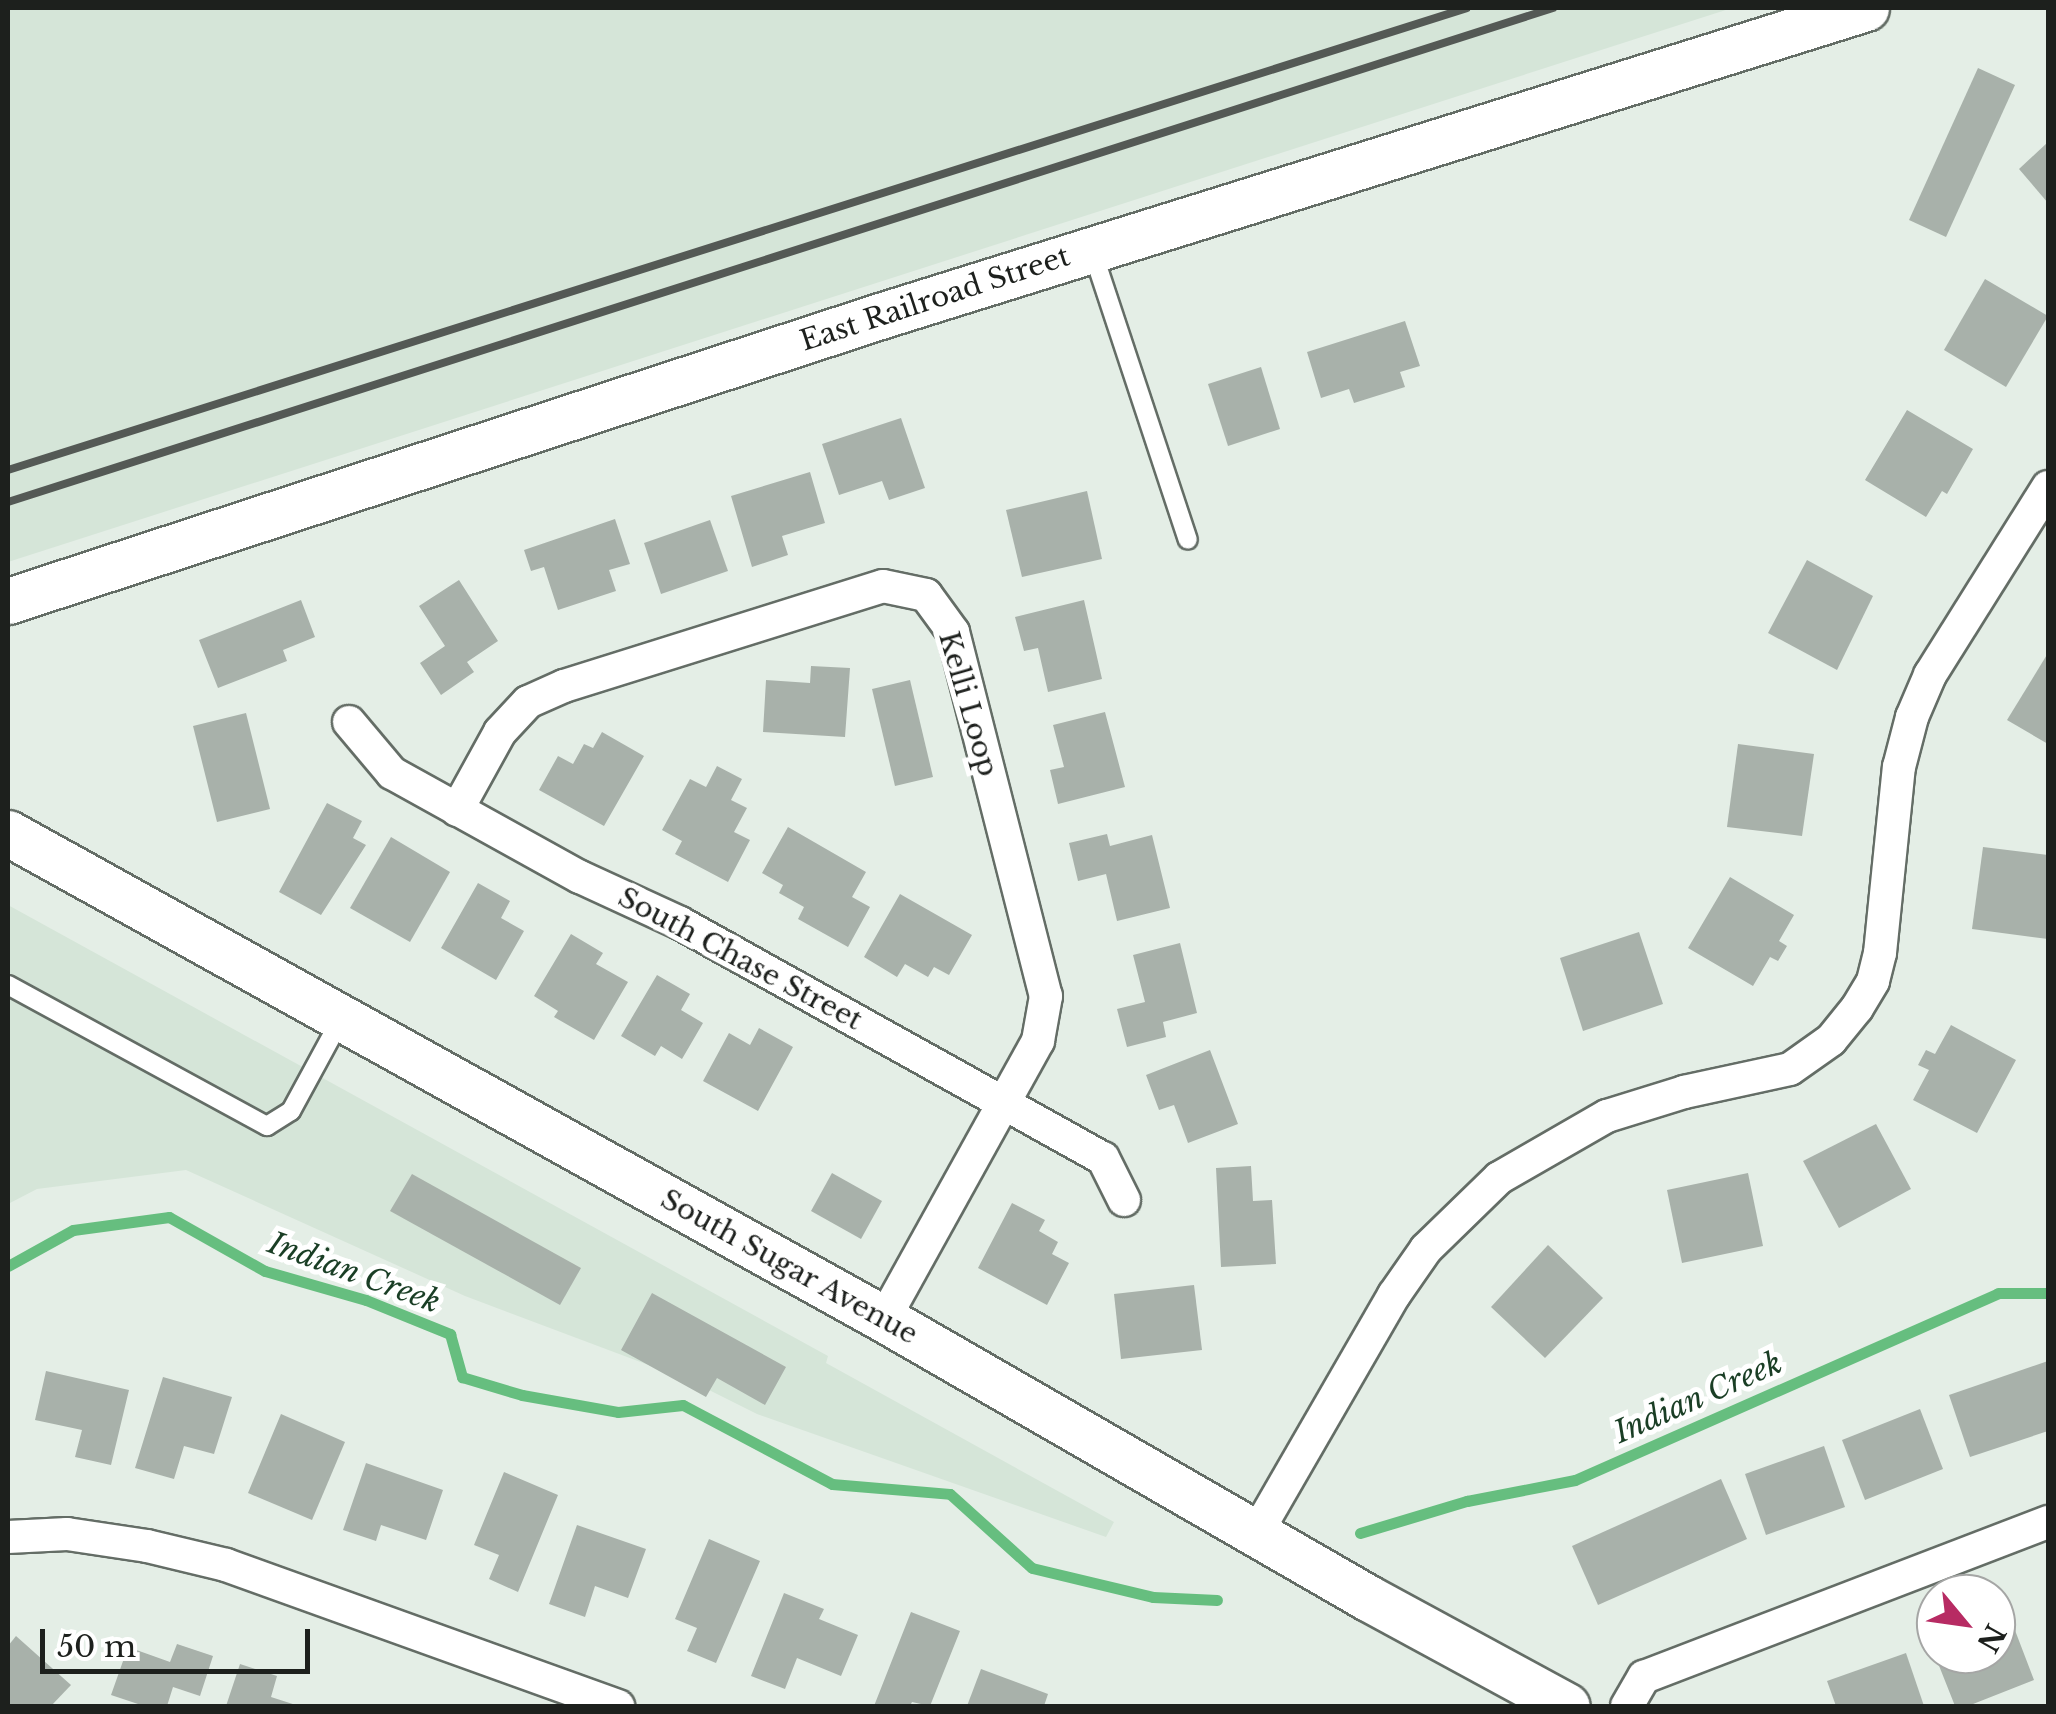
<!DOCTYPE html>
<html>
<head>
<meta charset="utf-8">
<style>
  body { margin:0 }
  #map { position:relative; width:2056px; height:1714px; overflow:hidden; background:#e4eee6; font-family:"Libre Baskerville",serif }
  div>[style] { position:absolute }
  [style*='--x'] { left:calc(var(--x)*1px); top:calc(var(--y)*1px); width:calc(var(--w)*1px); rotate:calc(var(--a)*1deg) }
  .built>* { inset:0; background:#d5e5d8 }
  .stream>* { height:11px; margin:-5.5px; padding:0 5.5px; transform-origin:5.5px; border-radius:5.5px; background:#66be7f }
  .building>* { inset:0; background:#a8b1aa }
  .roads { filter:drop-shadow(2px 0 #646d66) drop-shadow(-2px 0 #646d66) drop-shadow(0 2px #646d66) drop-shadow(0 -2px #646d66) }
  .lane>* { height:18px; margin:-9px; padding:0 9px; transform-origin:9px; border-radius:9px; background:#fff }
  .street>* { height:32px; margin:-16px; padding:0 16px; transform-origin:16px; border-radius:16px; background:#fff }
  .secondary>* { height:45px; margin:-22.5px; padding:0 22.5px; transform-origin:22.5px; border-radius:22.5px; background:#fff }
  .rail>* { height:8px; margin:-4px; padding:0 4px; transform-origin:4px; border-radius:4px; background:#545955 }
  span { translate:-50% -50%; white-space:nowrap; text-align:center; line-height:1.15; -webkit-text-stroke:10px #fff; paint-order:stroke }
  .street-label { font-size:28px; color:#1d201d }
  .water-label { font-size:30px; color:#1a3e25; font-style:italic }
  .frame { position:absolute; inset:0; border:10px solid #1d201d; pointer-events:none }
  .north { position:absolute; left:1916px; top:1574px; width:100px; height:100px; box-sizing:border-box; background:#fff; border:2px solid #a5a6a5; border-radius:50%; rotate:119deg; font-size:28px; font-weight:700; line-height:40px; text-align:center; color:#1d201d }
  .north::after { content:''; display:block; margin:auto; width:35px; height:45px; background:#b72b63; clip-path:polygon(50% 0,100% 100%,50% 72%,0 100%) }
  .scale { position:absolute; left:40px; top:1629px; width:270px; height:45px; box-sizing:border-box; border:5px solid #1d201d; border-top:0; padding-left:12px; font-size:30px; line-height:35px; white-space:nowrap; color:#1d201d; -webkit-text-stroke:8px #fff; paint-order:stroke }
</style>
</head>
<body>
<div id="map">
  <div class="built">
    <i style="clip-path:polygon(8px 8px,1732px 8px,8px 562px)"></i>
    <i style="clip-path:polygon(8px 905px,828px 1356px,826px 1363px,1114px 1522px,1106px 1537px,757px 1414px,691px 1381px,465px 1296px,186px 1170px,37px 1189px,8px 1204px)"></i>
  </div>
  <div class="stream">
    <i style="--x:8;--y:1266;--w:74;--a:-29"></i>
    <i style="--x:73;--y:1230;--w:97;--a:-7.7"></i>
    <i style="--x:169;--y:1217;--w:110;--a:29.4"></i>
    <i style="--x:265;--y:1271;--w:105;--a:16"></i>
    <i style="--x:366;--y:1300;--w:91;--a:22"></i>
    <i style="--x:450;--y:1334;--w:45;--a:74.4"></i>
    <i style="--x:462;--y:1377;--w:63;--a:16.7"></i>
    <i style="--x:522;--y:1395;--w:97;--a:10"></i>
    <i style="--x:618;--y:1412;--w:65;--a:-6.1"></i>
    <i style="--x:683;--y:1405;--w:169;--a:27.9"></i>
    <i style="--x:832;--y:1484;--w:118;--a:4.8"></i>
    <i style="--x:950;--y:1494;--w:110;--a:42.1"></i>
    <i style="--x:1032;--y:1568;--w:124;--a:13.5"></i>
    <i style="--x:1153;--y:1597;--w:64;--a:2.7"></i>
    <i style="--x:1360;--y:1533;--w:112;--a:-16.7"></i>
    <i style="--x:1467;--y:1501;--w:110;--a:-11"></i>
    <i style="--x:1575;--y:1480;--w:462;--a:-23.8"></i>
    <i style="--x:1998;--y:1293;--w:50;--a:0"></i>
  </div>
  <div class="building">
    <i style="clip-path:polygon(1978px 68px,2015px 85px,1946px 237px,1909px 220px)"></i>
    <i style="clip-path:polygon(2048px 142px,2048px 203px,2019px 169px)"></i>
    <i style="clip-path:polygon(1985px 279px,2048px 316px,2006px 387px,1944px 350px)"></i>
    <i style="clip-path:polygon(1405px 321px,1420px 366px,1400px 372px,1405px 387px,1354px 403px,1349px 389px,1321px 398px,1307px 352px)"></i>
    <i style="clip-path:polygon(1261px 367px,1280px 429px,1228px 446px,1208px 384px)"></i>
    <i style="clip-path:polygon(1907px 410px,1973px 449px,1947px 494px,1942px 491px,1926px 517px,1865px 480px)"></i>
    <i style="clip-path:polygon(901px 418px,925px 488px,889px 500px,882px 481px,839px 495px,822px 444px)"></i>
    <i style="clip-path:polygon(810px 472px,825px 523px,782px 536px,788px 555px,752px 567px,731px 496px)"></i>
    <i style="clip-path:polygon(1087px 491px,1102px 559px,1022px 577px,1006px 510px)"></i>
    <i style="clip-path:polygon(615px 519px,630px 564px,609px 570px,616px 591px,558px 610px,544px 567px,531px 571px,524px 550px)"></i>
    <i style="clip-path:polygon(710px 520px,728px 571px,661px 594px,644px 543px)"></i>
    <i style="clip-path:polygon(1807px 560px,1873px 596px,1837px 670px,1768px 633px)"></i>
    <i style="clip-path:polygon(459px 580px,498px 641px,467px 662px,474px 672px,441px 695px,420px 663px,445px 646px,419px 606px)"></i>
    <i style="clip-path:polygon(301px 600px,315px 637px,283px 650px,287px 661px,218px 688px,199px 640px)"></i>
    <i style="clip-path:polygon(1084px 600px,1102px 679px,1048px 692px,1038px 648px,1024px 651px,1015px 617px)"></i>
    <i style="clip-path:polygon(2048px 653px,2048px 744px,2007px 720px)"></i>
    <i style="clip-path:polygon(811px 666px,850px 668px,845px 737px,763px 732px,766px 680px,810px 683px)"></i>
    <i style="clip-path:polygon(910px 680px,933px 777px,895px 786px,872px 689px)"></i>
    <i style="clip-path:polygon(1105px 712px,1125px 787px,1058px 804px,1050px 770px,1064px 767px,1053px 725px)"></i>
    <i style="clip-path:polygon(246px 713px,270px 809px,217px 822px,193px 726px)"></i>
    <i style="clip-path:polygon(602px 732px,644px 756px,604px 826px,539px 790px,558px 756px,573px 764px,584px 744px,593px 748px)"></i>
    <i style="clip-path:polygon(1738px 744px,1814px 754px,1802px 836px,1727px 827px)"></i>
    <i style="clip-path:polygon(717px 766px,742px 779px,731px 800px,747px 808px,734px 832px,750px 840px,728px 882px,675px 854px,682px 841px,662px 830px,690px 779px,706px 787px)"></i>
    <i style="clip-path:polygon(327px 803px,362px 821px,353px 838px,366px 845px,321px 915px,279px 892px)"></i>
    <i style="clip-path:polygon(788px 827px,866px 872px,852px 897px,870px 907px,848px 947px,798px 919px,804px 907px,779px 893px,783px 885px,762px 873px)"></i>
    <i style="clip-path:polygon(1107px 834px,1110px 846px,1152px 835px,1170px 908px,1117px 921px,1106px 874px,1078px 881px,1069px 843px)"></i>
    <i style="clip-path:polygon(391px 837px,450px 872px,410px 942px,350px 908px)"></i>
    <i style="clip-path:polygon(1983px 847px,2048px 855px,2048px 939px,1972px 929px)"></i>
    <i style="clip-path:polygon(1730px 877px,1794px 915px,1779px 941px,1787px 946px,1778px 961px,1770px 957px,1753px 986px,1688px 948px)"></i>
    <i style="clip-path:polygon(478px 883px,510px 901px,501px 918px,524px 931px,496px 980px,441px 948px)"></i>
    <i style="clip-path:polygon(900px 894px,972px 935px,949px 975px,934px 967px,928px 977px,905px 964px,897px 977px,864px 957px)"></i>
    <i style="clip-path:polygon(1639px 932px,1663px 1004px,1583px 1031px,1560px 958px)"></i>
    <i style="clip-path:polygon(571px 934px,603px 953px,596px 964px,628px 982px,594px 1040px,554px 1017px,558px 1011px,534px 996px)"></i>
    <i style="clip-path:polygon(1180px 943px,1197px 1013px,1163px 1022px,1166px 1037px,1127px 1047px,1117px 1009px,1145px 1002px,1133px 955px)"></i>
    <i style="clip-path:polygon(657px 975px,690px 994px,681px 1010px,703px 1023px,682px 1059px,661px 1046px,655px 1056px,621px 1036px)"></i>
    <i style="clip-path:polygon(1951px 1025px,2016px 1060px,1977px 1133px,1913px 1100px,1929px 1070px,1918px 1065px,1926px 1050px,1935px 1054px)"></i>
    <i style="clip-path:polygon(759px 1028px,793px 1047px,758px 1111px,703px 1081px,729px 1033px,750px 1045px)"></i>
    <i style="clip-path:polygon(1210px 1050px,1238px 1124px,1188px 1143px,1174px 1105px,1159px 1110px,1146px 1075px)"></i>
    <i style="clip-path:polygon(1876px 1124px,1911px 1189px,1839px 1228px,1803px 1161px)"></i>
    <i style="clip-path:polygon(1251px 1166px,1253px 1201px,1272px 1200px,1276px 1264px,1221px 1267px,1216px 1168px)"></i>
    <i style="clip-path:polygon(832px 1173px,882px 1201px,861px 1239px,811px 1211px)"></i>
    <i style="clip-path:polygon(1748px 1173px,1763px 1246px,1682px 1263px,1667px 1190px)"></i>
    <i style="clip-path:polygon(412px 1174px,581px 1268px,560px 1305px,390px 1211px)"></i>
    <i style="clip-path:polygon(1012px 1203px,1045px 1220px,1039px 1231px,1058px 1242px,1052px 1254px,1069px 1263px,1047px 1305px,978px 1268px)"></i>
    <i style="clip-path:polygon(1548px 1245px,1603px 1298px,1545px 1358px,1491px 1307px)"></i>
    <i style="clip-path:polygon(1194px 1285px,1202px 1350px,1121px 1359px,1114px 1294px)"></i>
    <i style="clip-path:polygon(652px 1293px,786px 1367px,765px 1405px,717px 1378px,706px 1397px,621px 1350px)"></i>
    <i style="clip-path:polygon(2048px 1361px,2048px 1431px,1970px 1457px,1949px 1395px)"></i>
    <i style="clip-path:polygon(46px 1371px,129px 1390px,111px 1465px,75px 1457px,82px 1430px,35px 1420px)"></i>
    <i style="clip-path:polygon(163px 1377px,232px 1397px,214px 1454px,184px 1446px,174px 1479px,135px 1468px)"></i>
    <i style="clip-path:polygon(1920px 1409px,1943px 1469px,1865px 1500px,1842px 1440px)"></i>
    <i style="clip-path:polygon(281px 1414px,345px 1442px,312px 1520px,248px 1493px)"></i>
    <i style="clip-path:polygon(1824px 1446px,1845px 1507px,1766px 1535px,1745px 1474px)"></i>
    <i style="clip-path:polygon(366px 1463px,443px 1490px,426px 1540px,381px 1525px,376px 1541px,343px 1530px)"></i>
    <i style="clip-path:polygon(504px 1472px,558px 1495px,518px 1592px,489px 1579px,499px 1555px,474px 1545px)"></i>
    <i style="clip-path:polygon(1721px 1479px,1747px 1539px,1598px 1605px,1572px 1546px)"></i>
    <i style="clip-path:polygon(577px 1525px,646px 1549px,628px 1598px,595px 1586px,585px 1617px,549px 1604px)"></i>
    <i style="clip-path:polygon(709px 1539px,760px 1561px,716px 1663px,687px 1651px,697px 1628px,675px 1619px)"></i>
    <i style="clip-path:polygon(784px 1593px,824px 1609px,819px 1619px,858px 1635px,841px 1676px,797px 1658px,785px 1689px,751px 1676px)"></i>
    <i style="clip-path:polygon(911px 1612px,960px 1631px,930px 1706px,912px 1702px,910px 1706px,874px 1706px)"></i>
    <i style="clip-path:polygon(2008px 1612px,2034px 1680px,1968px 1706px,1955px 1706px,1930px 1643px,1936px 1641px,1936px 1654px,1996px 1654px,1996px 1617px)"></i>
    <i style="clip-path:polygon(16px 1636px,71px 1685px,51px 1706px,8px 1706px,8px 1646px)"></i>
    <i style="clip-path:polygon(177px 1644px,213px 1656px,200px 1696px,173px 1687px,167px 1706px,144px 1706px,111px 1695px,128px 1647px,170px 1662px)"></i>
    <i style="clip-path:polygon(1906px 1653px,1924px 1706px,1836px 1706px,1827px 1681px)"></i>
    <i style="clip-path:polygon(240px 1664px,277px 1676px,271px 1697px,299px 1706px,226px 1706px)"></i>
    <i style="clip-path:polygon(981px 1669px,1048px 1694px,1044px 1706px,967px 1706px)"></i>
  </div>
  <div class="roads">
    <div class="lane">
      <i style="--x:1092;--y:250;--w:305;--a:71.7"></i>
      <i style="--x:8;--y:985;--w:295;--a:28.6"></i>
      <i style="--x:267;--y:1126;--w:28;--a:-32"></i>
      <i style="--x:291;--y:1111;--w:105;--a:-61.5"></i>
    </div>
    <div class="street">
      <i style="--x:349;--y:722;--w:67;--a:49.9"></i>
      <i style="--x:392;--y:773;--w:215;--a:29"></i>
      <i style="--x:580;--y:877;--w:110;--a:24.7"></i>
      <i style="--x:680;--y:923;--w:484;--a:29.1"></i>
      <i style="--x:1103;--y:1158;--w:47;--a:63.4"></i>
      <i style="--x:457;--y:810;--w:89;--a:-61.1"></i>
      <i style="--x:500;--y:732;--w:41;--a:-47"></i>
      <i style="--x:528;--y:702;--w:39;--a:-24"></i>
      <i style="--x:564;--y:686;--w:334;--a:-17.4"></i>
      <i style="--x:883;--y:586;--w:44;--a:11.8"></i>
      <i style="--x:926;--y:595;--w:46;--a:53.9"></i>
      <i style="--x:953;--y:632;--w:376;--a:75.7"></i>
      <i style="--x:1046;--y:996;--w:46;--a:100.1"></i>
      <i style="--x:1038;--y:1041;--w:318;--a:119"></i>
      <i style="--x:1256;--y:1534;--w:276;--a:-60"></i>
      <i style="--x:1394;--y:1295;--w:56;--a:-55.2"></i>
      <i style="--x:1426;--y:1249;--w:102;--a:-44.2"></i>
      <i style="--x:1499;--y:1178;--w:125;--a:-29.9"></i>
      <i style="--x:1607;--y:1116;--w:81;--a:-17.3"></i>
      <i style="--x:1684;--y:1092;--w:108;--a:-12.2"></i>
      <i style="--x:1790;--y:1069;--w:50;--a:-35.3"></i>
      <i style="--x:1831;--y:1040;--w:41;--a:-50.9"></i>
      <i style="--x:1857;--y:1008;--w:31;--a:-59"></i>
      <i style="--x:1873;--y:981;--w:29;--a:-76"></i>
      <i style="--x:1880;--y:953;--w:187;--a:-84.2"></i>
      <i style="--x:1899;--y:767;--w:52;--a:-75.4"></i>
      <i style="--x:1912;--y:717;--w:46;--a:-66.8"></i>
      <i style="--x:1930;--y:675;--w:222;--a:-57.9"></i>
      <i style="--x:8;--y:1537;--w:59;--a:-2.9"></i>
      <i style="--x:67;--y:1534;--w:81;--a:8.5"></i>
      <i style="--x:147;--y:1546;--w:81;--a:13.5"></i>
      <i style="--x:226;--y:1565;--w:417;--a:19.8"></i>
      <i style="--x:1627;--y:1706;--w:34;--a:-60"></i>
      <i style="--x:1644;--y:1677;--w:433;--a:-21"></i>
    </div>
    <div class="secondary">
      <i style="--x:8;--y:601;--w:917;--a:-18.1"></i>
      <i style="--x:880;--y:316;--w:1033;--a:-17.35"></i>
      <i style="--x:8;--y:833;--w:1002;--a:29.02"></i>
      <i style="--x:884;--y:1319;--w:559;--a:29.96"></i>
      <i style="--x:1368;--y:1598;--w:226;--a:28.5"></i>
    </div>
  </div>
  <div class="rail">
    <i style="--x:8;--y:470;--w:1530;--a:-17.57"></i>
    <i style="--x:8;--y:502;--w:1622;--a:-17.73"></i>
  </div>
  <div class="street-label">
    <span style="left:935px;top:299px;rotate:-18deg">East Railroad Street</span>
    <span style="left:968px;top:704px;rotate:74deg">Kelli Loop</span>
    <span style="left:740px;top:959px;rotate:28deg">South Chase Street</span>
    <span style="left:789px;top:1267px;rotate:29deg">South Sugar Avenue</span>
  </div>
  <div class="water-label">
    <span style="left:354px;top:1273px;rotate:20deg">Indian Creek</span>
    <span style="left:1698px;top:1398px;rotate:-24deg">Indian Creek</span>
  </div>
  <div class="frame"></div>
  <div class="north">N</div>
  <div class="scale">50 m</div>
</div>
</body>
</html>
